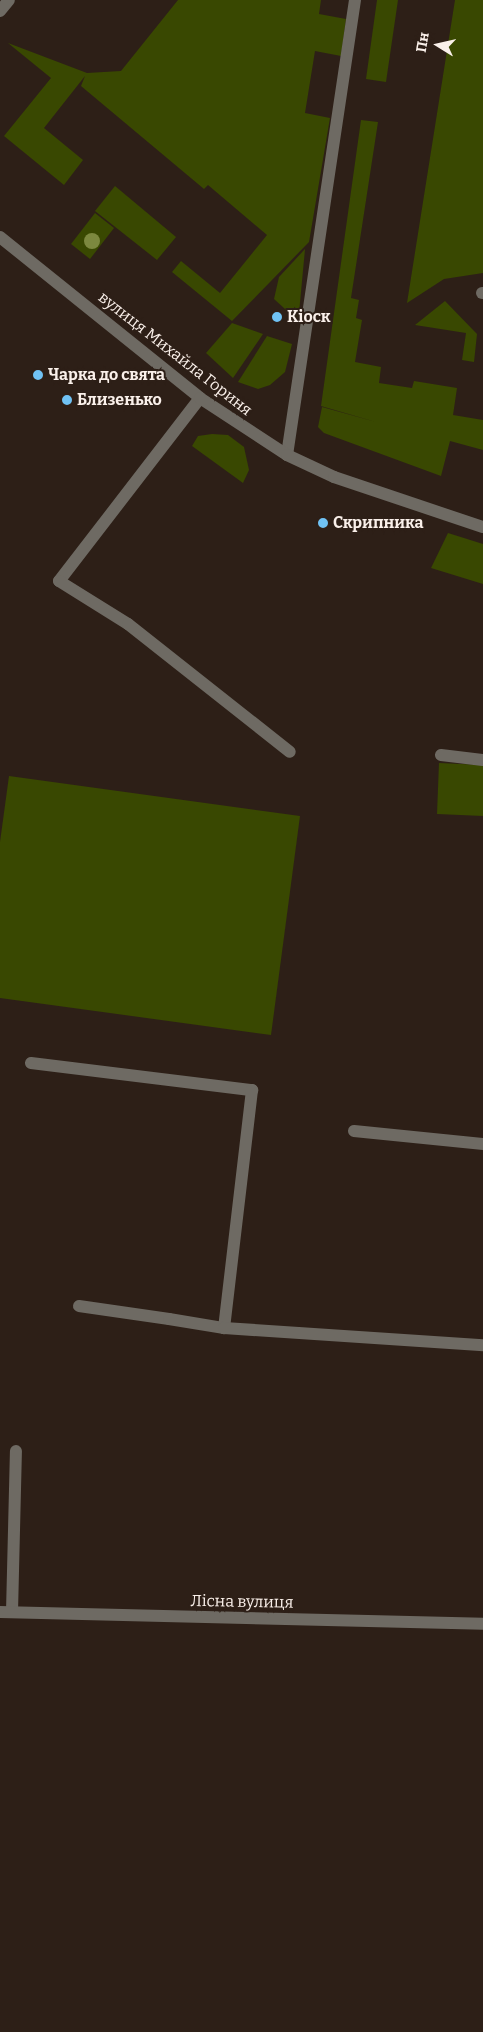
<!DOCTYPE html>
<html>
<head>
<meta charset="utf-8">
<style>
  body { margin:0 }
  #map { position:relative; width:483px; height:2032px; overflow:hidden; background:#2d1f17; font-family:Bitter,serif }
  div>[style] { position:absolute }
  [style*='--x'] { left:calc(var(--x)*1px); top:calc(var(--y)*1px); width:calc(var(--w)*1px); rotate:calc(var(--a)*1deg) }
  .green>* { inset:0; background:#394801 }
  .service>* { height:12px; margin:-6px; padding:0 6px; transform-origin:6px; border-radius:6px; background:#6e6a63 }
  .minor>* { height:12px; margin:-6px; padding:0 6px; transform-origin:6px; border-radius:6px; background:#6e6a63 }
  .tertiary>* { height:12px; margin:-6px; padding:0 6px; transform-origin:6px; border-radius:6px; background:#6e6a63 }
  .trees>* { width:16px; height:16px; margin:-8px; border-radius:50%; background:#7c883f }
  .dots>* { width:14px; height:14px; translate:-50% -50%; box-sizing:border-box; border:2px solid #2d1f17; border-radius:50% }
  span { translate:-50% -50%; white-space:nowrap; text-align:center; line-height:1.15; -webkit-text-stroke:4px #2d1f17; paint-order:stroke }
  .poi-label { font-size:16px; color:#faf0ea; font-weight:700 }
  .left { translate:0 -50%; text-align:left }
  .street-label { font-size:16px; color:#faf0ea }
  .north { position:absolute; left:413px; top:20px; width:50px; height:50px; -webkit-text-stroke:4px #2d1f17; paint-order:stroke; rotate:280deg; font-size:14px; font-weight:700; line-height:20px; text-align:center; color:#faf0ea }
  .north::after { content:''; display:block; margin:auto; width:18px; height:22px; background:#faf0ea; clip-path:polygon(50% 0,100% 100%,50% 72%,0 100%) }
</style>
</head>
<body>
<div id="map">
  <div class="green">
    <i style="clip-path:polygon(178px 0,321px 0,319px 14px,346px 19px,341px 56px,315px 51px,305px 113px,330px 118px,309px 242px,232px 321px,172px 272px,181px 261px,220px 293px,267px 235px,208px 185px,204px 189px,81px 86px,85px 76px,44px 128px,83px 160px,64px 185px,4px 136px,51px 78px,8px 43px,87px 73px,121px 71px)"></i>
    <i style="clip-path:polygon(377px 0,398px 0,386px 82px,366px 79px)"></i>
    <i style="clip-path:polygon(455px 0,483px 0,483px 273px,444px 279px,407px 303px)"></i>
    <i style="clip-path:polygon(361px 120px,378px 122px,351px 298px,359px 300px,356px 318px,362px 320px,355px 362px,381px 367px,379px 383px,412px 388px,414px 381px,457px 388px,453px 415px,483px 420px,483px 450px,450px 441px,441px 476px,324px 433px,318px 427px,322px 407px,376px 422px,321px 406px)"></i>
    <i style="clip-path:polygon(115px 186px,176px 237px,157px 260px,95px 211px)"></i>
    <i style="clip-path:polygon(95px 213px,114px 228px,90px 259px,71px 244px)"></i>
    <i style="clip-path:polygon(305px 249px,299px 313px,296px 319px,274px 299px,279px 277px)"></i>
    <i style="clip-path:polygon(445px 301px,477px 334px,474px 362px,462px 360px,466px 333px,415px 325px)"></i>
    <i style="clip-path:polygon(232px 323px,263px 334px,233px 378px,206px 353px)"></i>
    <i style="clip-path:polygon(267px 336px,292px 344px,285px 372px,270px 385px,258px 389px,238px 382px)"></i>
    <i style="clip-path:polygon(212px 434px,228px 435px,244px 447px,249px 470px,243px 483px,192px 446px,198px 436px)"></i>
    <i style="clip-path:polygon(448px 533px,483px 544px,483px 584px,431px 568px)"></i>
    <i style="clip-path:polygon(439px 763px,483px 765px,483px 816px,437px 814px)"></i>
    <i style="clip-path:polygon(9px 776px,300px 816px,271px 1035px,0 998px,0 842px)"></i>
  </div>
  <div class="service">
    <i style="--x:0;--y:11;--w:14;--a:-51"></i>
    <i style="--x:482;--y:293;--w:1;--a:0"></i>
    <i style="--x:200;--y:398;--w:231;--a:127.6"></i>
    <i style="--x:59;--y:581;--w:81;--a:31.9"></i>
    <i style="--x:128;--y:624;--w:206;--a:38.3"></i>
    <i style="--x:287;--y:455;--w:460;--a:-81.5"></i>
    <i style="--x:441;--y:755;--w:42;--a:6.8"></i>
    <i style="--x:31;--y:1063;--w:223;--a:7"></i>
    <i style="--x:252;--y:1090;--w:240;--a:96.7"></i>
    <i style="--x:354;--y:1131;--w:130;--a:5.8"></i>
    <i style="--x:79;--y:1306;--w:91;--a:8.2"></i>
    <i style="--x:12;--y:1612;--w:161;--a:-88.6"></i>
  </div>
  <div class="minor">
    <i style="--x:169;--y:1319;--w:56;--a:9.3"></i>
    <i style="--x:224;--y:1328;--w:260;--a:3.8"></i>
    <i style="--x:0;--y:1612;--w:483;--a:1.4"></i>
  </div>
  <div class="tertiary">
    <i style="--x:0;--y:237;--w:257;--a:38.8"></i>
    <i style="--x:200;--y:398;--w:104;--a:33.2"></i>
    <i style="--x:287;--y:455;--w:52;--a:25.1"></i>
    <i style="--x:334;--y:477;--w:157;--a:18.6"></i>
  </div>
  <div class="trees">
    <i style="left:92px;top:241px"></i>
  </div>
  <div class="dots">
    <i style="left:277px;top:317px;background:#70c2f4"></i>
    <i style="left:38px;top:375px;background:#70c2f4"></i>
    <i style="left:67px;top:400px;background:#70c2f4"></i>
    <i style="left:323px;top:523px;background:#70c2f4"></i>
  </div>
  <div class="poi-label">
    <span class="left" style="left:287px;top:317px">Кіоск</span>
    <span class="left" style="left:48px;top:375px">Чарка до свята</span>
    <span class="left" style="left:77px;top:400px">Близенько</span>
    <span class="left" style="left:333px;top:523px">Скрипника</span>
  </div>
  <div class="street-label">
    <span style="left:175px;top:354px;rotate:38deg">вулиця Михайла Гориня</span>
    <span style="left:242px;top:1602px;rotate:1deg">Лісна вулиця</span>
  </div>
  <div class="north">Пн</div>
</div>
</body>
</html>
